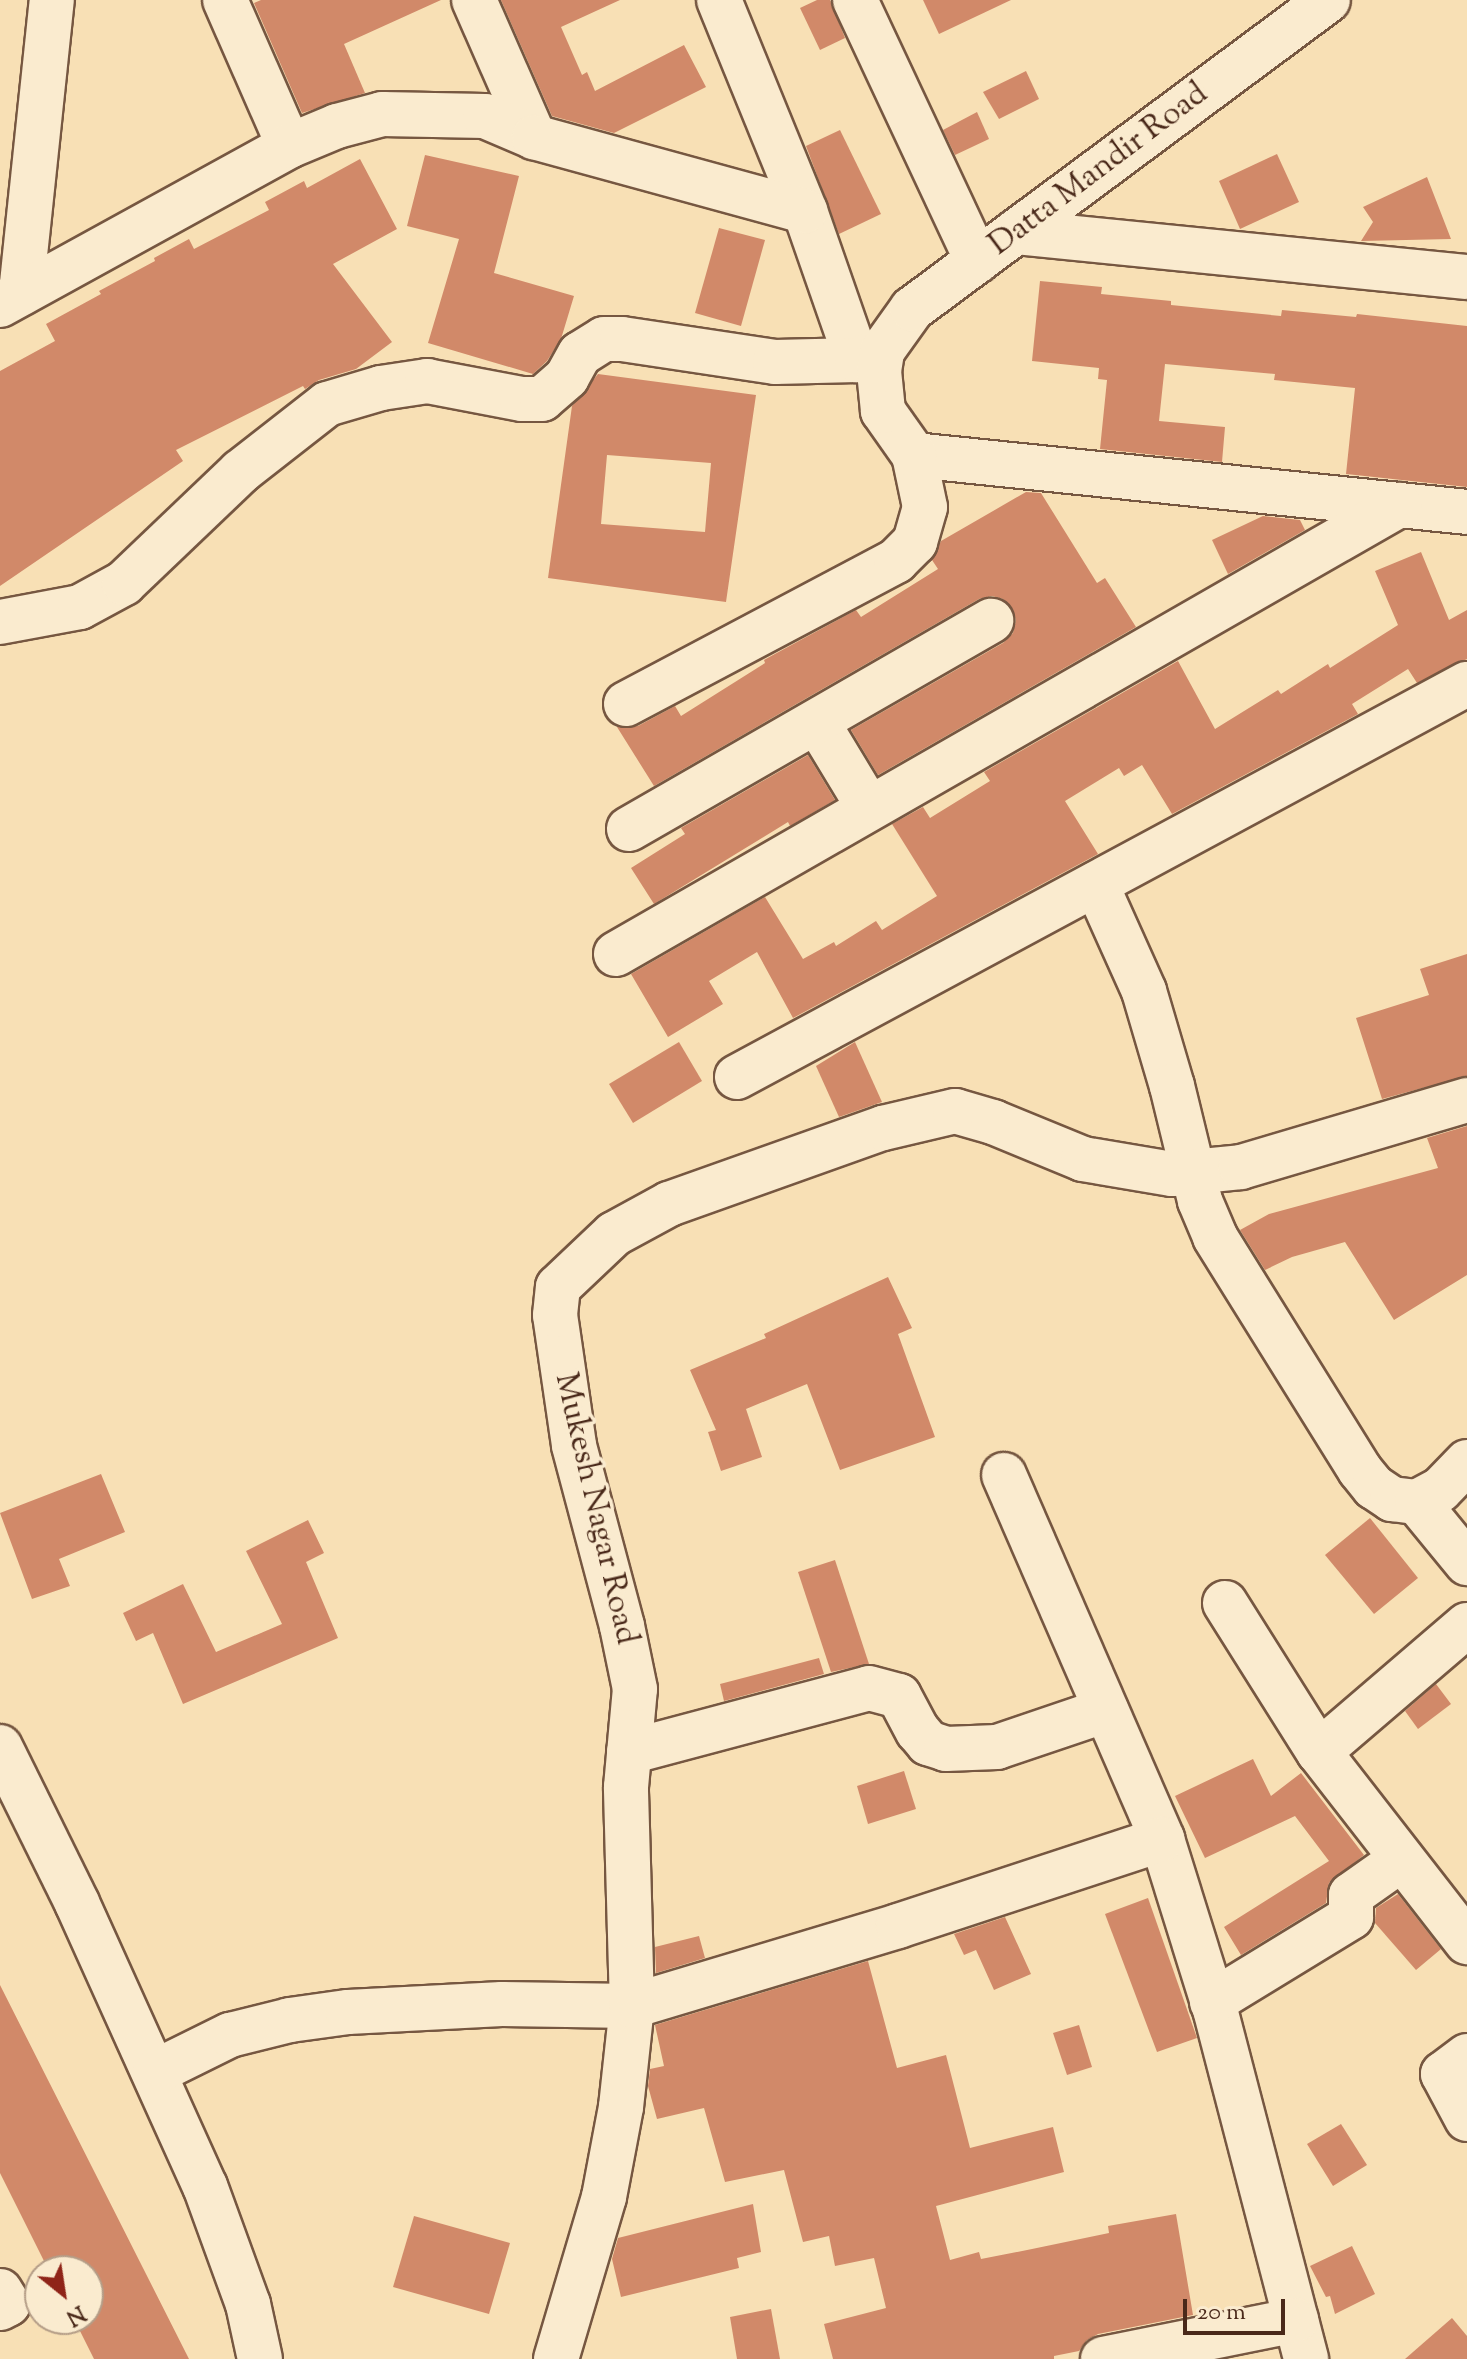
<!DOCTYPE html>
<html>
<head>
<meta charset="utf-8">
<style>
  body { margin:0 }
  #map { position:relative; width:1467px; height:2359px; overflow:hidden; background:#f8e0b5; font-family:"Sorts Mill Goudy",serif }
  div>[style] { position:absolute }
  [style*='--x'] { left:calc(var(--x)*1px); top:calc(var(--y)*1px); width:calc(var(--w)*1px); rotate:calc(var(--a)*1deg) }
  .building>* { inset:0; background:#d18969 }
  .roads { filter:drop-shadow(2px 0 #765741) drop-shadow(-2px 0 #765741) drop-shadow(0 2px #765741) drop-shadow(0 -2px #765741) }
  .minor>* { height:44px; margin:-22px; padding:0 22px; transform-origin:22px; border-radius:22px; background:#faebcf }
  span { translate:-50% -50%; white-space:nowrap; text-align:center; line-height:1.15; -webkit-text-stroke:7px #faebcf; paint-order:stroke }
  .street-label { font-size:32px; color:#4a291a }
  .north { position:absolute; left:24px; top:2255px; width:80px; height:80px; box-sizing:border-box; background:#faebcf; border:2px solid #b49d87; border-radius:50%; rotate:150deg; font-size:22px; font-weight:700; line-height:32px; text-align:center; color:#4a291a }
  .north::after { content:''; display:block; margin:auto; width:28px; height:36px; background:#8f2418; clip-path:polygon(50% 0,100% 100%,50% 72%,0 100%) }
  .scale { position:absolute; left:1183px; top:2299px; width:102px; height:36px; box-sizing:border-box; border:4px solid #4a291a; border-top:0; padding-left:10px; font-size:24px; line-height:28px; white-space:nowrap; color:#4a291a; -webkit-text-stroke:6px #faebcf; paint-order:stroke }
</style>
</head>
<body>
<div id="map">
  <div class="building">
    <i style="clip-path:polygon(261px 0,441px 0,344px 44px,365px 93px,302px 113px,254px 3px)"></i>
    <i style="clip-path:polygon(501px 0,620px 0,561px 27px,582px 75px,587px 72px,595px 91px,684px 45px,706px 87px,614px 133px,552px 116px)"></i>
    <i style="clip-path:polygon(817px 0,830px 0,845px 38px,820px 50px,800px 8px)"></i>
    <i style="clip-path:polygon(923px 0,1011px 0,939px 34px)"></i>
    <i style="clip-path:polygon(1026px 71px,1039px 99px,999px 119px,983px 92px)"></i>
    <i style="clip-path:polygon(977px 112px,989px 139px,955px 155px,943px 130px)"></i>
    <i style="clip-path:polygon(840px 130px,881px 214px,839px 234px,806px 146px)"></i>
    <i style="clip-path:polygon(1277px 154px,1299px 202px,1240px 229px,1219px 181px)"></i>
    <i style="clip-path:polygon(425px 155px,519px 176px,494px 273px,574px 296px,561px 339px,547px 361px,533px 374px,428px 343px,459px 239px,407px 226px)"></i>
    <i style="clip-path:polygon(360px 159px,397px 229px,333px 264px,392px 342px,356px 369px,319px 380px,305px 389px,303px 386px,176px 450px,183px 461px,0 586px,0 371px,55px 341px,46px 324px,101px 294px,99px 291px,155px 261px,154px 258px,189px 239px,194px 249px,269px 210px,265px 202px,304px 181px,307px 188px)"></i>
    <i style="clip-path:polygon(1427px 177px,1451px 239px,1361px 241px,1373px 222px,1363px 207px)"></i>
    <i style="clip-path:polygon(719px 228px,765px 240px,741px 326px,695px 313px)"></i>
    <i style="clip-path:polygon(1040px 281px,1102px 287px,1101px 294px,1171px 301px,1171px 305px,1281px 316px,1282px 310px,1356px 317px,1357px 314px,1467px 326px,1467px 487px,1346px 474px,1355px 388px,1274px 380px,1275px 374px,1165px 364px,1159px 421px,1225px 427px,1222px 462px,1100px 449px,1107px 380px,1098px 379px,1099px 368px,1032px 361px)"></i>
    <i style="clip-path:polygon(evenodd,598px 374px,756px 395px,726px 602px,548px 578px,572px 406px,598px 374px,607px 455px,711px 463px,705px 532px,601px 524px,607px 455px)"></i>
    <i style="clip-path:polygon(1026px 492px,1041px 493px,1097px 583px,1105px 578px,1136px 627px,878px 775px,851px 730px,1003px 643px,1013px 633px,1016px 620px,1012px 608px,1003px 599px,992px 596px,979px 599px,654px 786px,617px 727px,638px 726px,675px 706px,681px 716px,765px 663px,764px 660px,773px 655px,856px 610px,861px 617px,938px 569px,932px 560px,941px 541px)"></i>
    <i style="clip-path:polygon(1263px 516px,1300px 520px,1305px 530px,1228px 574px,1212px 540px)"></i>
    <i style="clip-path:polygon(1421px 552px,1449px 620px,1467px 610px,1467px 659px,1417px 683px,1408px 669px,1352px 704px,1358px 714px,1172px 814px,1142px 765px,1124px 776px,1119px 768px,1065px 801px,1098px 854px,793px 1018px,757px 952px,709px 981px,723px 1004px,668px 1037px,631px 974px,765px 897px,803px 959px,834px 942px,836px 946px,876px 921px,882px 930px,937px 896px,892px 824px,923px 807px,930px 818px,990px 781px,984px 772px,1178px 661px,1215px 729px,1278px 690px,1281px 694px,1328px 664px,1330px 668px,1398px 625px,1375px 571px)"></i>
    <i style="clip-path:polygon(808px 755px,835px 800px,790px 826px,788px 822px,654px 904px,631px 868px,685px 834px,681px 828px)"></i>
    <i style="clip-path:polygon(1467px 954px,1467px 1076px,1382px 1099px,1356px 1018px,1429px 995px,1420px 969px)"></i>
    <i style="clip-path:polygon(679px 1042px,702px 1081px,633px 1123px,609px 1084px)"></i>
    <i style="clip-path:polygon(855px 1042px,882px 1102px,839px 1117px,816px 1066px)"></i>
    <i style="clip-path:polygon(1467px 1126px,1467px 1275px,1394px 1320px,1345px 1242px,1292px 1257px,1265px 1270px,1240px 1230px,1269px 1214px,1438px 1168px,1427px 1138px)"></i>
    <i style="clip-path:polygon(888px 1277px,912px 1328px,898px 1334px,935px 1437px,840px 1470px,807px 1384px,746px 1409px,762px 1457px,721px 1471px,708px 1432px,716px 1430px,690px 1370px,766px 1338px,764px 1334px)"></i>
    <i style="clip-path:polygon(101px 1474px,125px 1532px,59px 1559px,70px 1586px,32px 1599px,0 1513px)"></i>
    <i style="clip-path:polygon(1370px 1518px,1418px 1578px,1374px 1614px,1325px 1555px)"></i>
    <i style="clip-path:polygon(308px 1520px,324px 1553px,306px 1562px,338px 1638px,183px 1704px,153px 1633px,136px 1641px,123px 1613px,183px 1584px,216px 1652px,282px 1624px,246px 1551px)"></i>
    <i style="clip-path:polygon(835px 1560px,869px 1664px,831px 1672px,798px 1572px)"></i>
    <i style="clip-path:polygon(819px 1658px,824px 1674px,724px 1701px,720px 1684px)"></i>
    <i style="clip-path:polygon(1436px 1684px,1451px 1704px,1418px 1729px,1405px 1711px)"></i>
    <i style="clip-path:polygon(1253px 1759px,1271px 1796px,1301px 1773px,1364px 1855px,1329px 1883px,1326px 1903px,1241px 1955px,1224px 1927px,1329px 1861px,1295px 1816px,1205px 1858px,1175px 1796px)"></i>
    <i style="clip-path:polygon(904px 1771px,916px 1809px,868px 1824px,857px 1786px)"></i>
    <i style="clip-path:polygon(1398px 1894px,1441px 1949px,1416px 1970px,1375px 1923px,1376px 1908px)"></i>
    <i style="clip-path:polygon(1148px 1898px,1197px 2038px,1157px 2052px,1105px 1914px)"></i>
    <i style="clip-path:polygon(1005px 1917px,1031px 1974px,994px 1990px,976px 1950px,964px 1955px,954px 1934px)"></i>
    <i style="clip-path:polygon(699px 1936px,705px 1958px,656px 1973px,655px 1947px)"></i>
    <i style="clip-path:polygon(868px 1961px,897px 2068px,946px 2055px,970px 2148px,1053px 2127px,1064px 2172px,936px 2206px,950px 2260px,979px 2252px,981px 2259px,1032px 2249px,1109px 2233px,1108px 2226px,1176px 2214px,1193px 2315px,1098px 2334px,1087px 2340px,1079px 2351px,1054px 2356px,1054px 2359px,833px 2359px,824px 2324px,886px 2308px,874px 2258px,835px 2266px,829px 2236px,803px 2242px,784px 2170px,725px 2182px,704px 2108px,657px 2119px,648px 2086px,650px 2069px,664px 2066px,655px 2025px)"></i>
    <i style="clip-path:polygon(0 1985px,189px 2359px,94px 2359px,74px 2319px,88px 2319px,88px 2271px,49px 2271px,0 2173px)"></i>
    <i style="clip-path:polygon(1079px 2025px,1092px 2067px,1067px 2075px,1053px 2033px)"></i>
    <i style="clip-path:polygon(1341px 2124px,1367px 2165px,1333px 2186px,1307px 2144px)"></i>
    <i style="clip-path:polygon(753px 2204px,761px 2252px,737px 2258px,739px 2268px,621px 2297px,612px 2259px,618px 2238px)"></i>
    <i style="clip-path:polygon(414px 2216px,510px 2243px,489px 2314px,393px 2287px)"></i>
    <i style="clip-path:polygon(1352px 2246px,1375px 2294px,1335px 2314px,1330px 2296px,1326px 2297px,1310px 2266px)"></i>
    <i style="clip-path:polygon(771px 2309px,780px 2359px,737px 2359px,730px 2317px)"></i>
    <i style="clip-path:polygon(1452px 2318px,1467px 2336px,1467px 2359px,1405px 2359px)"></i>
  </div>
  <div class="roads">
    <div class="minor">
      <i style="--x:225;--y:0;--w:159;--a:66.3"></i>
      <i style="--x:474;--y:0;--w:150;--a:66.3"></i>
      <i style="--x:719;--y:0;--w:228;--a:67.8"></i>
      <i style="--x:805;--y:211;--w:158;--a:70.8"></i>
      <i style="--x:855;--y:0;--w:288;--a:64.9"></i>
      <i style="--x:1016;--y:232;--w:453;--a:5.7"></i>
      <i style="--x:21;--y:293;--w:295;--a:-84"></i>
      <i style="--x:0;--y:305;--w:330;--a:-28.8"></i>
      <i style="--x:289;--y:146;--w:52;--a:-22.6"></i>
      <i style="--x:337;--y:126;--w:47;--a:-14.9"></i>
      <i style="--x:382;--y:114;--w:103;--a:1.1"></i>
      <i style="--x:485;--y:116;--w:53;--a:23.2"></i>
      <i style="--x:534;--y:137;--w:281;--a:15.3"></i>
      <i style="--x:914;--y:455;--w:556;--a:5.88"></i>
      <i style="--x:0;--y:622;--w:81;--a:-10.6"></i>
      <i style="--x:80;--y:607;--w:50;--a:-28.6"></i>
      <i style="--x:124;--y:583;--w:161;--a:-43.7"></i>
      <i style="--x:240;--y:472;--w:110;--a:-38"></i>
      <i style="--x:327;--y:404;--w:56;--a:-16.5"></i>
      <i style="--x:381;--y:388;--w:47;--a:-8.7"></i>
      <i style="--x:427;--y:381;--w:97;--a:10.7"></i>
      <i style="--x:522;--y:399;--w:20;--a:0"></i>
      <i style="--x:542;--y:399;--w:33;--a:-41"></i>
      <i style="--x:567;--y:377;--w:26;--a:-61"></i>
      <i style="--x:580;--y:354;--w:28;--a:-32"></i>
      <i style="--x:604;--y:339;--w:18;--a:0"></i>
      <i style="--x:622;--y:339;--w:155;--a:8.5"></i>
      <i style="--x:775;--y:362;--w:82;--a:-1.4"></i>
      <i style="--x:857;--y:360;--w:27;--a:-20"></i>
      <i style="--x:626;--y:704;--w:306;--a:-27.9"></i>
      <i style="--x:896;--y:561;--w:27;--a:-45"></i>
      <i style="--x:915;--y:542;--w:36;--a:-74"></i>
      <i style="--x:925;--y:507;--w:53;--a:-101.9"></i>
      <i style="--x:914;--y:455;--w:54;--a:-125.2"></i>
      <i style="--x:883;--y:411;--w:40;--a:-95.7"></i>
      <i style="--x:879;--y:371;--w:20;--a:-81"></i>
      <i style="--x:882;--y:351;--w:52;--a:-54.5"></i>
      <i style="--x:912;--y:309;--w:518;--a:-36.6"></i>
      <i style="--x:817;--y:722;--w:100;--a:58.8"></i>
      <i style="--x:629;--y:829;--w:418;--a:-29.9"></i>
      <i style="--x:1096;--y:884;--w:117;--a:65.8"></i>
      <i style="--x:1144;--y:991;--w:99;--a:73.6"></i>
      <i style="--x:1172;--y:1086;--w:118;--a:76.3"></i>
      <i style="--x:1200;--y:1201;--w:39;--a:67"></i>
      <i style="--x:1215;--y:1237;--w:274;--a:58.1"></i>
      <i style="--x:1360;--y:1470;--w:22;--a:51"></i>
      <i style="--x:1374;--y:1487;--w:22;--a:34"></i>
      <i style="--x:1392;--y:1499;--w:25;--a:7"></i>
      <i style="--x:1417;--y:1502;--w:26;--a:-28"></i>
      <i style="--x:1440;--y:1490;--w:39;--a:-46"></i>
      <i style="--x:616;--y:954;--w:903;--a:-29.83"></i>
      <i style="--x:737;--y:1077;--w:829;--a:-28.3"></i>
      <i style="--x:1004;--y:1475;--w:397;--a:66.5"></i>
      <i style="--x:1162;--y:1839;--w:178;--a:72.7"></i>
      <i style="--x:1215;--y:2009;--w:362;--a:75.4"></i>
      <i style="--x:1417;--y:1502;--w:79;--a:50.7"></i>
      <i style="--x:1225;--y:1603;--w:176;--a:57.8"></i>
      <i style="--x:1467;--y:1625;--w:195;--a:139.4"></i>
      <i style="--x:1319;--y:1752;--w:241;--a:52.1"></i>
      <i style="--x:0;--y:1747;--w:174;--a:63.7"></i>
      <i style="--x:77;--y:1903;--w:311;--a:65.7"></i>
      <i style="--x:205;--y:2186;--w:126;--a:70"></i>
      <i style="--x:248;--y:2304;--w:56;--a:77.7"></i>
      <i style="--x:629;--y:1752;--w:248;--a:-14.9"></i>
      <i style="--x:869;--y:1688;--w:31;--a:15"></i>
      <i style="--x:899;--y:1696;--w:40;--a:62"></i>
      <i style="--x:918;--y:1731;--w:16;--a:50"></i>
      <i style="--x:928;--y:1743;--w:19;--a:18"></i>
      <i style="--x:946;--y:1749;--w:51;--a:-2.2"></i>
      <i style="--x:997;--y:1747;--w:115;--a:-18.7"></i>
      <i style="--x:1212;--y:2002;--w:163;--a:-31.4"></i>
      <i style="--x:1351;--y:1917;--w:22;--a:-90"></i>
      <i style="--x:1351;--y:1895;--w:62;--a:-35.2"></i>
      <i style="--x:1467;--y:2056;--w:30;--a:143"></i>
      <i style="--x:1443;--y:2074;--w:51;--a:61.9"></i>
      <i style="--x:155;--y:2072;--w:84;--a:-26.3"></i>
      <i style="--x:230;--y:2035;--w:62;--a:-14"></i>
      <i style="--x:290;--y:2020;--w:59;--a:-7.9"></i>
      <i style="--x:348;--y:2012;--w:154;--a:-3"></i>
      <i style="--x:502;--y:2004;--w:130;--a:0.9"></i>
      <i style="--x:632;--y:2006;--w:278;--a:-16.7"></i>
      <i style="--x:898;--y:1926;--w:278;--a:-18.2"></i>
      <i style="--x:0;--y:2291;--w:15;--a:58"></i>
      <i style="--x:8;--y:2304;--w:9;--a:153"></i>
      <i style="--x:556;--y:2359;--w:169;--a:-73.5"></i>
      <i style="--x:604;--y:2197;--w:92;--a:-79.3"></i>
      <i style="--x:621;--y:2107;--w:102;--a:-83.8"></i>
      <i style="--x:632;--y:2006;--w:219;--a:-91.6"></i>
      <i style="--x:626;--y:1787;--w:98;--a:-84.8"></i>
      <i style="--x:635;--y:1689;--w:64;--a:-101.7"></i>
      <i style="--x:622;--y:1626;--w:187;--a:-104.9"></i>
      <i style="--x:574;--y:1445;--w:131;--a:-98.3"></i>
      <i style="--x:555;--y:1315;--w:28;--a:-84"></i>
      <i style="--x:558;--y:1287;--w:77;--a:-43.4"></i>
      <i style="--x:614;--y:1234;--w:63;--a:-28.6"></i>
      <i style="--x:669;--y:1204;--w:227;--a:-19.6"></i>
      <i style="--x:883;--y:1128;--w:74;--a:-13.3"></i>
      <i style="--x:955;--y:1111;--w:40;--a:16"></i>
      <i style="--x:993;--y:1122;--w:97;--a:22.3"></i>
      <i style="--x:1083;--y:1159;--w:90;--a:9.6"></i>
      <i style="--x:1172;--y:1174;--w:69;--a:-5.8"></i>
      <i style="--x:1241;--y:1167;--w:236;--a:-16.5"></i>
      <i style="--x:1103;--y:2359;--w:197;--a:-11.4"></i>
    </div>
  </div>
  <div class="street-label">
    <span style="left:1099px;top:170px;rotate:-37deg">Datta Mandir Road</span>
    <span style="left:595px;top:1509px;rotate:77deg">Mukesh Nagar Road</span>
  </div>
  <div class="north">N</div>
  <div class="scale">20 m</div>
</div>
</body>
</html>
